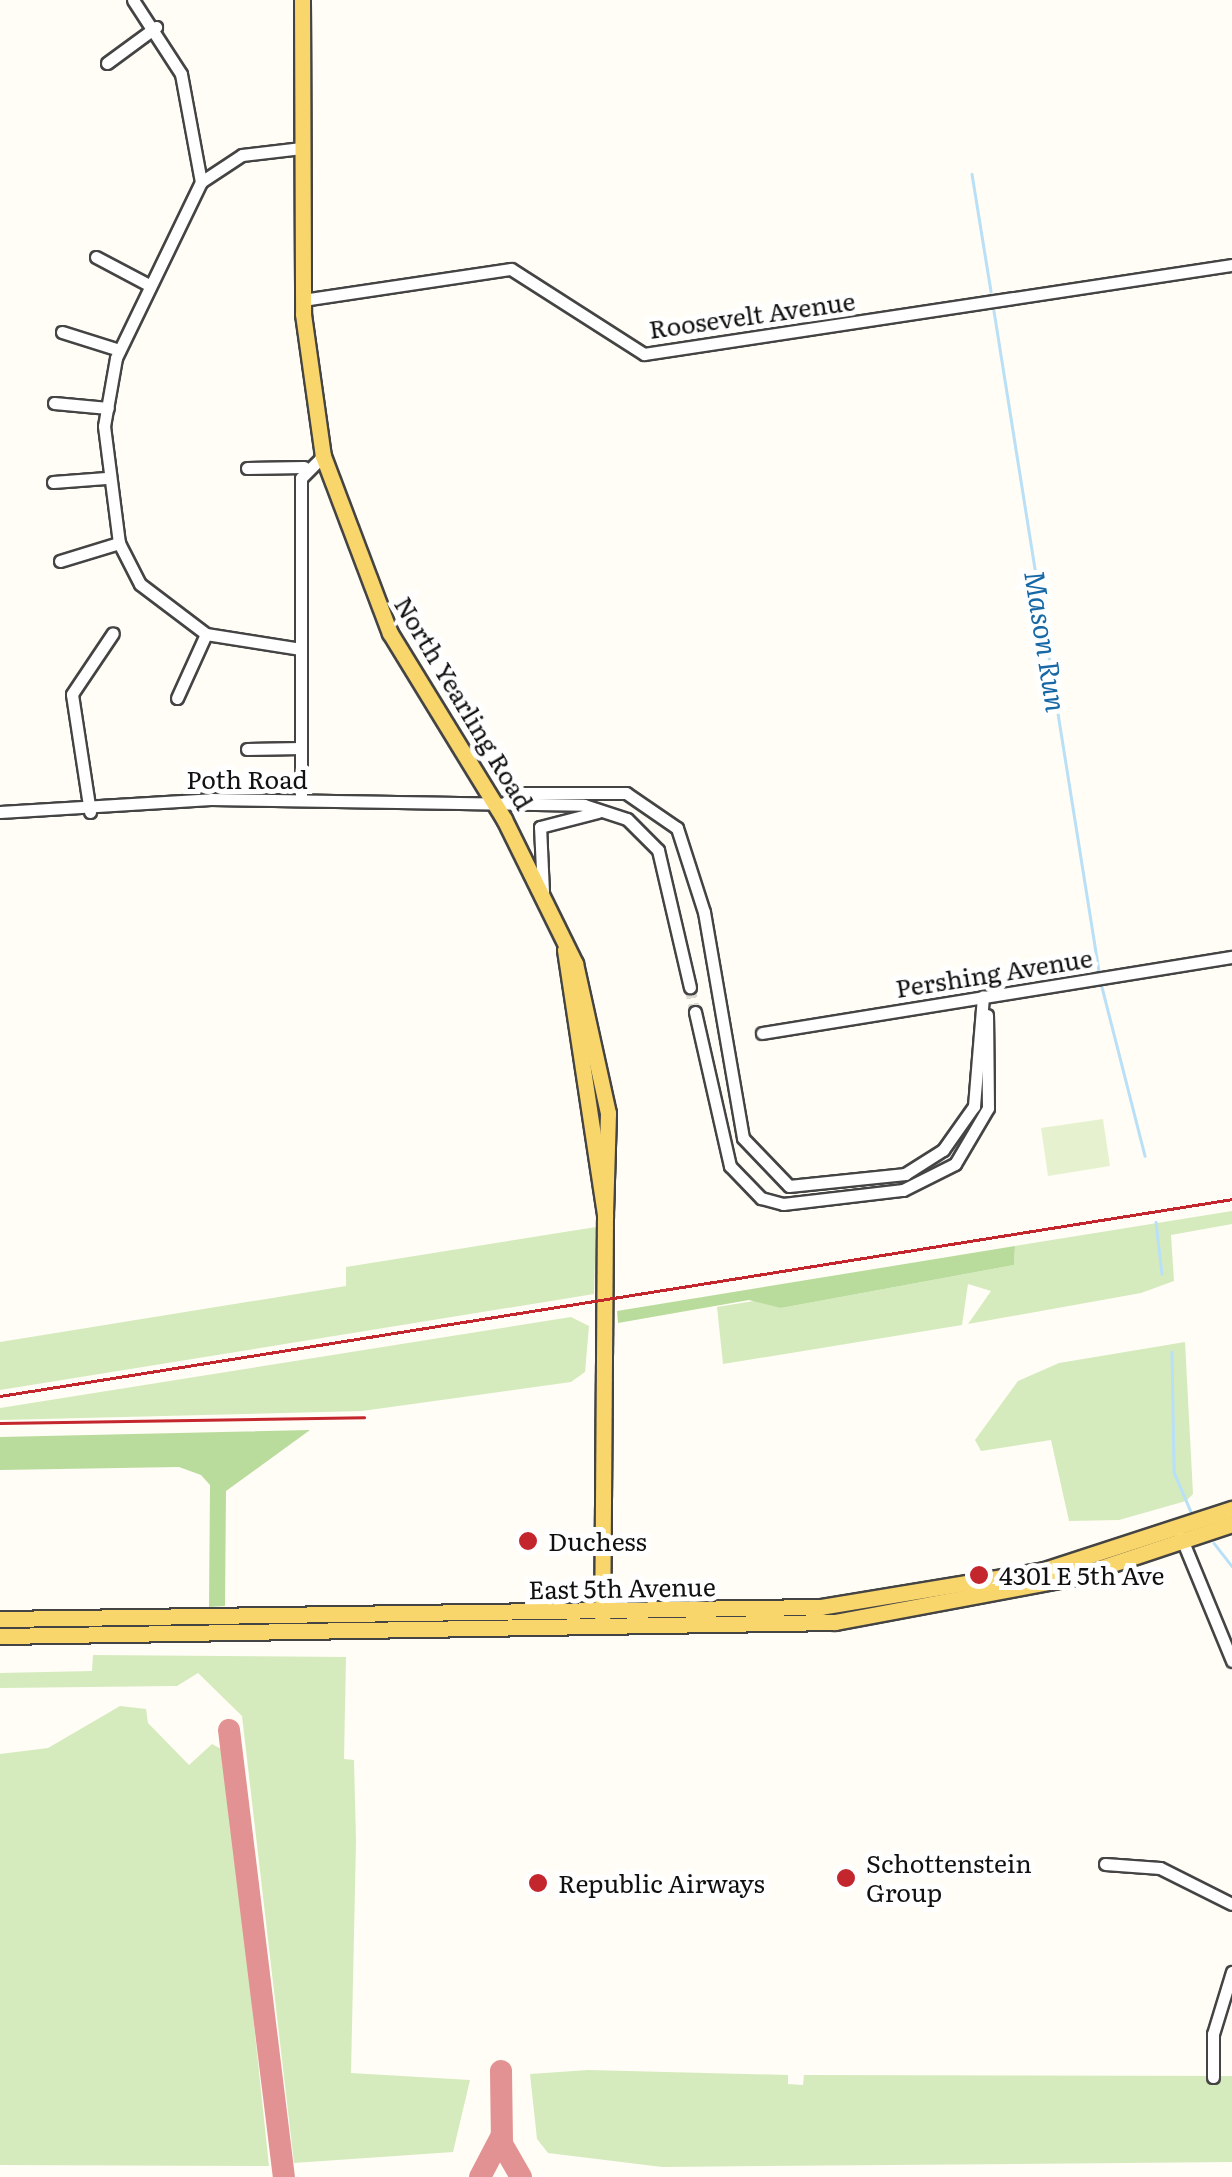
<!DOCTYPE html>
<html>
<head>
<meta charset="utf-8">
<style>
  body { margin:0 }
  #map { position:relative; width:1232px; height:2177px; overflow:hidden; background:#fffdf5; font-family:Literata,serif }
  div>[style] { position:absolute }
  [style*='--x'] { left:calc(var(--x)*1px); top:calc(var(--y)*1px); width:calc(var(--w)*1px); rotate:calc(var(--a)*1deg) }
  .green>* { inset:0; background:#d5ebbd }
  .forest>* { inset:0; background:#b9dc9c }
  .pitch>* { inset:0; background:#e6f2cf }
  .stream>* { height:2.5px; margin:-1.25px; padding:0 1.25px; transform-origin:1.25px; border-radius:1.25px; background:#b9e0f7 }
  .taxiway>* { height:22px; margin:-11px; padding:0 11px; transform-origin:11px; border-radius:11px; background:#e29292 }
  .minor-tunnel>* { height:11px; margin-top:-5.5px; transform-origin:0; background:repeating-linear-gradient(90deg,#dbdad3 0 11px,transparent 0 16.5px) }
  .roads { filter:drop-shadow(2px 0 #444) drop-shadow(-2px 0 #444) drop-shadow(0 2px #444) drop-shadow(0 -2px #444) }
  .minor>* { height:11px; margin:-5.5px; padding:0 5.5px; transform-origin:5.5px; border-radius:5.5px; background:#fff }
  .major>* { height:15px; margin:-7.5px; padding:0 7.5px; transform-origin:7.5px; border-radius:7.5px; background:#f9d66b }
  .rail>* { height:2.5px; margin:-1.25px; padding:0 1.25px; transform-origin:1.25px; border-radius:1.25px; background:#c4262e }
  .dots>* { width:28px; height:28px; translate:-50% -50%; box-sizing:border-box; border:5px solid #fff; border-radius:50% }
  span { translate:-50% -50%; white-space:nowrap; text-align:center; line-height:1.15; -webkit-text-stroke:10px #fff; paint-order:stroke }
  .street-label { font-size:25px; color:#111 }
  .poi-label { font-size:25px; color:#111 }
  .left { translate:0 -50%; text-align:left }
  .water-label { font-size:28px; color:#1768a6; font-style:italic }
</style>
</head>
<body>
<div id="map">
  <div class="green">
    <i style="clip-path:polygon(1232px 1211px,1232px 1224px,1171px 1235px,1174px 1281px,1141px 1293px,968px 1324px,991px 1291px,968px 1284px,962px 1325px,723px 1364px,717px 1307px,760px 1300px,781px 1308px,1014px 1265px,1015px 1246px)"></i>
    <i style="clip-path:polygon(596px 1227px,594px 1294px,0 1390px,0 1342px,346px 1286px,346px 1267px)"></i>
    <i style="clip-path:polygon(571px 1317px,589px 1326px,585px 1372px,571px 1382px,362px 1411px,0 1420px,0 1408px)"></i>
    <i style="clip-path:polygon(1185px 1342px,1193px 1494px,1186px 1501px,1119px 1520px,1069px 1521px,1051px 1440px,981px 1451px,975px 1440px,1018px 1381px,1059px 1363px)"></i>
    <i style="clip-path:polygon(93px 1655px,346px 1657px,344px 1759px,354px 1760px,356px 1841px,351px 2073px,470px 2080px,453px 2152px,294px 2163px,242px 1716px,198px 1673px,177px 1686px,0 1688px,0 1673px,92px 1671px)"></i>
    <i style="clip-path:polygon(120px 1706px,146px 1709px,148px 1723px,189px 1765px,212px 1744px,225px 1751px,269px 2166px,0 2165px,0 1754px,48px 1748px)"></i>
    <i style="clip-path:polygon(588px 2070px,788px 2075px,788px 2084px,803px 2085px,804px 2075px,1232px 2076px,1232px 2162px,662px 2167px,548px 2153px,537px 2139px,530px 2074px)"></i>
  </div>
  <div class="forest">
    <i style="clip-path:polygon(1015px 1246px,1014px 1265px,781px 1308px,749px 1300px,618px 1323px,617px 1311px)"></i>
    <i style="clip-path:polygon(310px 1430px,226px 1491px,225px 1606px,209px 1607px,210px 1485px,201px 1475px,179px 1467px,0 1470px,0 1437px)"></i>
  </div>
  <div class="pitch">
    <i style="clip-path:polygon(1103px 1119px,1110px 1166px,1048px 1176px,1041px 1128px)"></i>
  </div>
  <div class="stream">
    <i style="--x:972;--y:174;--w:119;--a:80.8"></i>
    <i style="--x:994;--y:311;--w:668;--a:80.96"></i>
    <i style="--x:1102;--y:987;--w:174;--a:75.7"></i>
    <i style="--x:1156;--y:1222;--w:52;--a:83.4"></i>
    <i style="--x:1172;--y:1352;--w:120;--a:89"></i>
    <i style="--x:1174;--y:1472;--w:46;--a:66.8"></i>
    <i style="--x:1214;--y:1543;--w:29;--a:52"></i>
  </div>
  <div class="taxiway">
    <i style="--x:229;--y:1730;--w:450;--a:83"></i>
    <i style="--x:501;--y:2071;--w:73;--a:89.2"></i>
    <i style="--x:502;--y:2144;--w:38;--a:60"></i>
    <i style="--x:480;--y:2177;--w:45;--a:-62.3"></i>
  </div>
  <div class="minor-tunnel">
    <i style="--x:690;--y:987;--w:25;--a:79"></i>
  </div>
  <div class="roads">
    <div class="minor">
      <i style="--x:133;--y:0;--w:88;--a:57"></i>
      <i style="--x:181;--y:74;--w:110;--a:79.5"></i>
      <i style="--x:201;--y:182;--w:195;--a:115.8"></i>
      <i style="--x:116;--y:358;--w:69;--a:100"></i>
      <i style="--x:104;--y:426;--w:118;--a:82.7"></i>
      <i style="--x:119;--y:543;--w:46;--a:62.9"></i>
      <i style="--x:140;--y:584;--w:83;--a:37.1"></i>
      <i style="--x:206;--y:634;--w:96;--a:9"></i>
      <i style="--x:107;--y:63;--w:61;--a:-36.3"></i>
      <i style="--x:201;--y:182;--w:49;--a:-33.4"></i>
      <i style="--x:242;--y:155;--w:60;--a:-6.7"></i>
      <i style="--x:96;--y:257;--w:58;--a:27.9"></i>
      <i style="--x:303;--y:300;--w:210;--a:-8.5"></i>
      <i style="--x:511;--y:269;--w:158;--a:32.6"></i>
      <i style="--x:644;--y:354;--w:595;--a:-8.61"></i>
      <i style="--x:62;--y:332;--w:60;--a:17.5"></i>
      <i style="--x:54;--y:403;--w:54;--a:5.3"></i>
      <i style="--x:247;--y:468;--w:57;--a:-1"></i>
      <i style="--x:53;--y:482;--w:53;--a:-4.3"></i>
      <i style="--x:60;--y:561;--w:62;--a:-17"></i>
      <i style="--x:177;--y:698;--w:70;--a:-65.6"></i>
      <i style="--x:247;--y:749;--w:54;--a:-1.1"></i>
      <i style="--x:301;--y:800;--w:322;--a:-90"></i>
      <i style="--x:301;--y:478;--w:31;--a:-45"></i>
      <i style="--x:506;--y:802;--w:13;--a:-42"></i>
      <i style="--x:516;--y:793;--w:110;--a:0"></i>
      <i style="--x:626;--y:793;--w:62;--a:34.5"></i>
      <i style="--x:677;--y:828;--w:88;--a:72.2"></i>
      <i style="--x:704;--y:912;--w:229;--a:80.2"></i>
      <i style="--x:743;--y:1138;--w:66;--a:46.2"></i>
      <i style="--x:789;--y:1186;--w:117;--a:-5.9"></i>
      <i style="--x:905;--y:1174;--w:45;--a:-32.3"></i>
      <i style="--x:943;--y:1150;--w:54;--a:-54.8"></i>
      <i style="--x:974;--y:1106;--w:110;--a:-85.3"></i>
      <i style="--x:0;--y:812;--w:211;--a:-3.5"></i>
      <i style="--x:211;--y:799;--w:373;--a:0.9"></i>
      <i style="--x:584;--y:805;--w:45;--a:18"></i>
      <i style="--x:627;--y:819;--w:44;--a:45"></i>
      <i style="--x:658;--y:850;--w:141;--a:76.9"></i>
      <i style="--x:90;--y:812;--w:119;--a:-98.7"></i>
      <i style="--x:72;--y:694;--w:73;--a:-56.1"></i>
      <i style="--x:543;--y:892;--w:65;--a:-92.6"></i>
      <i style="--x:540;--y:827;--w:60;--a:-14.5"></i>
      <i style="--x:695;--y:1012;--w:158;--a:77.2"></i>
      <i style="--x:730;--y:1166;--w:45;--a:45.9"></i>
      <i style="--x:761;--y:1198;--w:23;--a:15"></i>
      <i style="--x:783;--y:1204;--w:121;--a:-6.7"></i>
      <i style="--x:903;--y:1190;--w:58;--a:-26.6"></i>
      <i style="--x:955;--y:1164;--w:65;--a:-59.5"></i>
      <i style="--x:988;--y:1108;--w:93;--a:-90.6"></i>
      <i style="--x:762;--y:1033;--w:476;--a:-9.2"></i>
      <i style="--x:1181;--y:1537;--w:134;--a:67.6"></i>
      <i style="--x:1105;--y:1864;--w:55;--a:4.2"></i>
      <i style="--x:1160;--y:1868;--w:80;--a:26.6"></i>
      <i style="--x:1213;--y:2077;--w:43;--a:-90"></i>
      <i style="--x:1213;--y:2034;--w:65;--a:-73"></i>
    </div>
    <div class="major">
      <i style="--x:302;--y:0;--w:314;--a:89.8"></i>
      <i style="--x:303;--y:314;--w:143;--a:82"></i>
      <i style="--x:323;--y:456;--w:189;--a:69.3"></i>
      <i style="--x:390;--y:633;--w:218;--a:58.5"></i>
      <i style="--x:504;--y:819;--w:161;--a:63.8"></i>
      <i style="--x:575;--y:963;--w:154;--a:77.6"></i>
      <i style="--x:608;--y:1113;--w:103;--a:91.7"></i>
      <i style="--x:565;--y:950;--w:269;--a:81.4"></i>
      <i style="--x:605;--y:1216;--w:406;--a:90.4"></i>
      <i style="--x:0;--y:1619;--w:821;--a:-0.84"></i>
      <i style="--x:821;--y:1607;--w:226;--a:-9.4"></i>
      <i style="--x:1044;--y:1570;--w:198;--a:-18"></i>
      <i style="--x:0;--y:1636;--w:835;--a:-0.96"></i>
      <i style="--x:835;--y:1622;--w:239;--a:-10.6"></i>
      <i style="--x:1070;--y:1578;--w:171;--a:-18.4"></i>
    </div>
  </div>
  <div class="rail">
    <i style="--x:0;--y:1396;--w:1248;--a:-9.08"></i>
    <i style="--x:0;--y:1423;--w:364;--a:-0.9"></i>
  </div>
  <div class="dots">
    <i style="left:528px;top:1541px;background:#c4262e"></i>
    <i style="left:979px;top:1575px;background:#c4262e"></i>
    <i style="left:846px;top:1878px;background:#c4262e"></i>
    <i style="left:538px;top:1883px;background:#c4262e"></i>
  </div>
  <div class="street-label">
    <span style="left:752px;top:315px;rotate:-8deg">Roosevelt Avenue</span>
    <span style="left:464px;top:703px;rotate:59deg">North Yearling Road</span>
    <span style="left:247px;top:779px">Poth Road</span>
    <span style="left:994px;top:973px;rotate:-9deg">Pershing Avenue</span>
    <span style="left:622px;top:1588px;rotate:-1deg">East 5th Avenue</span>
  </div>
  <div class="poi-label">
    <span class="left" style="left:548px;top:1541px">Duchess</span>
    <span class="left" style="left:999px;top:1575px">4301 E 5th Ave</span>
    <span class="left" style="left:866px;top:1878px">Schottenstein<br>Group</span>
    <span class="left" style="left:558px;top:1883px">Republic Airways</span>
  </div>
  <div class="water-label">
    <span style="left:1047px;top:641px;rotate:81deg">Mason Run</span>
  </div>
</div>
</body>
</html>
